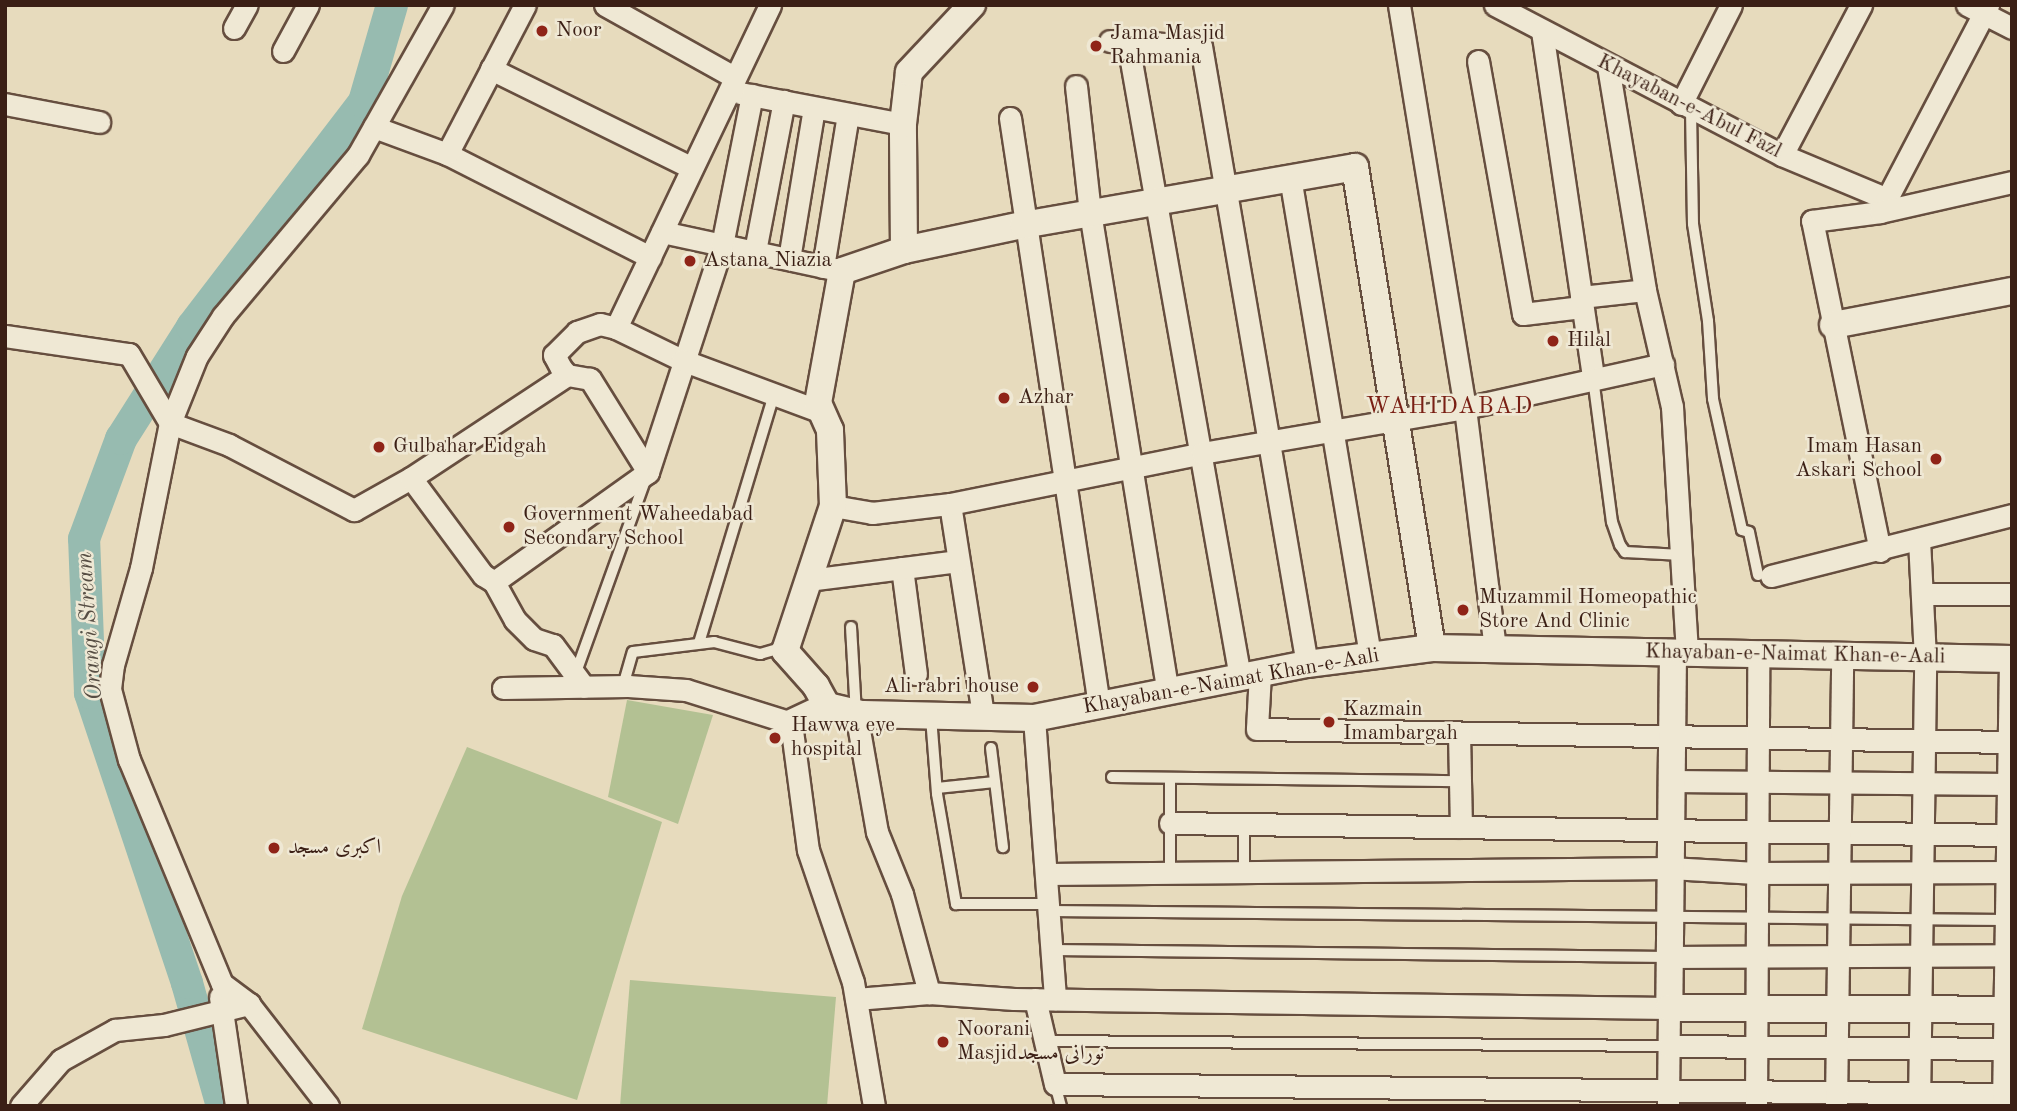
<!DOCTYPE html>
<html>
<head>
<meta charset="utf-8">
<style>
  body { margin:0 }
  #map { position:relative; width:2017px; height:1111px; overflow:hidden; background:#e7dbbd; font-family:"Old Standard TT",Amiri,serif }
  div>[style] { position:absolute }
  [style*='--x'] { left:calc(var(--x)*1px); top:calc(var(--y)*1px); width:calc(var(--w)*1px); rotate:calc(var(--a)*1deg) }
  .green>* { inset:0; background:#b3c193 }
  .river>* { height:32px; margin:-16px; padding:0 16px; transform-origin:16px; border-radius:16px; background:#97bbb0 }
  .roads { filter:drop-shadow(2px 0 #664e3f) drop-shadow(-2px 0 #664e3f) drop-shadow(0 2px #664e3f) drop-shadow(0 -2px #664e3f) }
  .service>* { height:10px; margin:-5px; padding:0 5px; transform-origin:5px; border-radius:5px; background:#efe8d4 }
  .minor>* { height:21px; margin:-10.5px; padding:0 10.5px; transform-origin:10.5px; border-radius:10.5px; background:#efe8d4 }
  .tertiary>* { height:26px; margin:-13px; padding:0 13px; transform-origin:13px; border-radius:13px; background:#efe8d4 }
  .dots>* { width:19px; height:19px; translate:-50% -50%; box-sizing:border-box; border:4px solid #efe8d4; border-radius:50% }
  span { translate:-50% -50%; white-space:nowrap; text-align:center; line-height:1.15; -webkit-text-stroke:5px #efe8d4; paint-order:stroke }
  .poi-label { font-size:21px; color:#3b1f15 }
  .left { translate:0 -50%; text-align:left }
  .right { translate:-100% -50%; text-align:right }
  .street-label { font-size:21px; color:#3b1f15 }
  .neighbourhood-label { font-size:23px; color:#7a1f14; letter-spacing:2px }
  .water-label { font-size:23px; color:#574e44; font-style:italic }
  .frame { position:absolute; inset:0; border:7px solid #3b1f15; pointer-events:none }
</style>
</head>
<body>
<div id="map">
  <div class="green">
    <i style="clip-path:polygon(627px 700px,713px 715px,678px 824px,608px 797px)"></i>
    <i style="clip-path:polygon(467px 747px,662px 822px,577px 1100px,362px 1029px,402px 896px)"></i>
    <i style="clip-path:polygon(630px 980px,836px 997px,827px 1106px,620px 1106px)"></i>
  </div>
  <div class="river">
    <i style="--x:222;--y:1106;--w:128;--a:-105.9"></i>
    <i style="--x:187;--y:983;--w:306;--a:-108.5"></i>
    <i style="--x:90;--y:693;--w:154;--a:-92.2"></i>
    <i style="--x:84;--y:539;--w:107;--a:-69.7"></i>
    <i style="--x:121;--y:439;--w:133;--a:-57.6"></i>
    <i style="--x:192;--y:327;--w:283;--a:-52.6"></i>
    <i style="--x:364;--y:102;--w:101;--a:-73.9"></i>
  </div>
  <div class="roads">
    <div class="service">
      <i style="--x:1691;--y:110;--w:114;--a:89"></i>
      <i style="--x:1693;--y:224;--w:98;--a:81.2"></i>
      <i style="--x:1708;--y:321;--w:78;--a:86.3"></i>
      <i style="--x:1713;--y:399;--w:134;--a:77.5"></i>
      <i style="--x:1742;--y:530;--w:7;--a:16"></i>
      <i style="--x:1749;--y:532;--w:44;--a:78.2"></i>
      <i style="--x:1593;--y:378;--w:145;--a:82.5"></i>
      <i style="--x:1612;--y:522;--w:24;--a:71"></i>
      <i style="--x:1620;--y:545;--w:9;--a:54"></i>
      <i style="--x:1625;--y:552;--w:57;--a:3"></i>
      <i style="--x:851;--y:627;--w:86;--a:86.7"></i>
      <i style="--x:699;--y:643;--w:260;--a:-73.2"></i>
      <i style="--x:575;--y:675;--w:209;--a:-70.2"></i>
      <i style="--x:623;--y:686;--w:35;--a:-74"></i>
      <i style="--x:633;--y:652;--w:82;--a:-7"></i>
      <i style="--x:714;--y:642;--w:48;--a:14.6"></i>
      <i style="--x:760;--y:654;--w:25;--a:-16"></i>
      <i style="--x:931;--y:717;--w:77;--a:85.5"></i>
      <i style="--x:937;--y:794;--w:112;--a:80.2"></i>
      <i style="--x:956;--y:904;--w:94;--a:0"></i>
      <i style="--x:991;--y:748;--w:100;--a:83.1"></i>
      <i style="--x:1112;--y:777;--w:348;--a:0.7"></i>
      <i style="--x:1170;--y:778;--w:96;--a:90"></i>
      <i style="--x:937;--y:788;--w:58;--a:-5.9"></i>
      <i style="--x:1244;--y:823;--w:51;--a:90"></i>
      <i style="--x:1050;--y:911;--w:959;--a:0.54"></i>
      <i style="--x:1053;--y:950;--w:616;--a:0.65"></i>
      <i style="--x:1045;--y:1041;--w:624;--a:0.46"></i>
      <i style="--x:1055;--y:1084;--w:23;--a:75"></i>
    </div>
    <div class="minor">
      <i style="--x:605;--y:5;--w:148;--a:29.2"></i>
      <i style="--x:1399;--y:5;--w:408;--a:80.7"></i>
      <i style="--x:1465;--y:408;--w:243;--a:82.9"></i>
      <i style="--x:1495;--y:5;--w:324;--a:27.6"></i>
      <i style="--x:1782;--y:155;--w:114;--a:22.7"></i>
      <i style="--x:1967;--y:5;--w:51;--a:27.1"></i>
      <i style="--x:234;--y:28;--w:26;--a:-61"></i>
      <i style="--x:1542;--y:31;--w:351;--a:81.6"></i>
      <i style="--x:1110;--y:41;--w:91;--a:3.1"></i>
      <i style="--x:1201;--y:46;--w:627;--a:80.27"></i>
      <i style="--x:1128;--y:44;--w:643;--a:79.97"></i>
      <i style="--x:283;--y:51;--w:52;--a:-61.5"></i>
      <i style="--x:1478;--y:61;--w:257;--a:79.9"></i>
      <i style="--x:1523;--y:314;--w:59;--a:-6.8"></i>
      <i style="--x:1608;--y:66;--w:227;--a:80.6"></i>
      <i style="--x:1645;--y:290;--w:120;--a:77"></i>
      <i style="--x:1672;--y:407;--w:247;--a:86.5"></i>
      <i style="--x:491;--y:69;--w:222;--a:26.2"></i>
      <i style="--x:1076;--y:86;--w:127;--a:83.7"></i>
      <i style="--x:1090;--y:212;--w:485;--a:80.8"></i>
      <i style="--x:740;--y:93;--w:166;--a:10.8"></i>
      <i style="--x:5;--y:104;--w:96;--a:10.8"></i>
      <i style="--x:1681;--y:104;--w:111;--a:-63.2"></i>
      <i style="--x:1010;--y:118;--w:594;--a:81.38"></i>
      <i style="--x:374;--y:127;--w:78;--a:20.3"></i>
      <i style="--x:447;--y:154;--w:228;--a:26.9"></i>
      <i style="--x:447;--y:154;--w:168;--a:-62.4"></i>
      <i style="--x:1782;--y:155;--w:170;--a:-62.2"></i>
      <i style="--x:1290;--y:177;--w:485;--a:80.5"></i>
      <i style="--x:1881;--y:210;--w:231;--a:-62.4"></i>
      <i style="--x:662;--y:232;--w:184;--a:12.2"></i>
      <i style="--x:755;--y:251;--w:153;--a:-79.1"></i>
      <i style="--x:789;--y:259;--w:153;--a:-80.6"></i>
      <i style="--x:823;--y:267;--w:155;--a:-80.7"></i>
      <i style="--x:1581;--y:297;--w:64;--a:-6.2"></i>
      <i style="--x:616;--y:328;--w:358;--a:-64.5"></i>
      <i style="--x:5;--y:336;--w:125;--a:8.3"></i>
      <i style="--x:129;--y:354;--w:80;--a:59.3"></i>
      <i style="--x:170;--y:423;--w:63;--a:20.4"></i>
      <i style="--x:229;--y:445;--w:141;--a:27.5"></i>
      <i style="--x:354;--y:510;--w:65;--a:-29.3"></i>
      <i style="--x:411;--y:478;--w:187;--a:-33.4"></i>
      <i style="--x:648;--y:472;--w:239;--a:-71.9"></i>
      <i style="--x:722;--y:245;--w:153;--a:-78.7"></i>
      <i style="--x:411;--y:478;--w:121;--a:53.4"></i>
      <i style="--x:483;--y:575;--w:13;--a:32"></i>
      <i style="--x:494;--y:582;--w:43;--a:61.1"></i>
      <i style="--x:515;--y:620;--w:27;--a:45"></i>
      <i style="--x:534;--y:639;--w:20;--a:18"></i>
      <i style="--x:553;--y:645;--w:52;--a:53.6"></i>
      <i style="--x:950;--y:504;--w:214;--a:81.1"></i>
      <i style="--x:833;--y:506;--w:40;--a:10"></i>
      <i style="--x:872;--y:513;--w:79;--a:-6.6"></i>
      <i style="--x:950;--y:504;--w:257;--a:-11.4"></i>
      <i style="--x:1202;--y:453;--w:267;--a:-9.7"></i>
      <i style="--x:1465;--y:408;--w:203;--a:-12.5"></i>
      <i style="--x:1880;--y:551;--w:337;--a:-101.6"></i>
      <i style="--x:1812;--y:221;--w:69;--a:-7.5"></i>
      <i style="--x:1880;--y:212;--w:135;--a:-12.8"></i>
      <i style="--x:902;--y:568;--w:107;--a:82.5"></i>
      <i style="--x:1771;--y:576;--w:249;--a:-14.2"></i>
      <i style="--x:808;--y:580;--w:151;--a:-7.2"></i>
      <i style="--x:494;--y:582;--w:189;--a:-35.5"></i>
      <i style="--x:648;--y:472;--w:110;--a:-121.9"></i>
      <i style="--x:590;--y:379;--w:23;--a:-170"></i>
      <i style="--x:567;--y:375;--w:9;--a:-131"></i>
      <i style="--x:561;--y:368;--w:15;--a:-118"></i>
      <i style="--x:554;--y:355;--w:33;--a:-45"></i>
      <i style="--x:577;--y:332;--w:24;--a:-19"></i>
      <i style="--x:600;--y:324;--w:16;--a:14"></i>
      <i style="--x:616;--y:328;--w:73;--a:25.9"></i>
      <i style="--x:682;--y:360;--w:149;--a:20.4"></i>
      <i style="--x:1922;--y:594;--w:90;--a:0"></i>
      <i style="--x:1260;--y:673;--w:56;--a:93.1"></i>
      <i style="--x:1257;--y:729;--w:755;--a:0.99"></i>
      <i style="--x:503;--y:688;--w:125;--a:-0.9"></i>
      <i style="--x:628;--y:686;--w:58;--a:3.9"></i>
      <i style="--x:686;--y:690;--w:110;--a:17.4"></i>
      <i style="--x:791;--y:723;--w:128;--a:82.4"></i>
      <i style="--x:808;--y:850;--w:139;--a:71.2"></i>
      <i style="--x:853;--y:982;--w:126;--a:80.4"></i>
      <i style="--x:856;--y:713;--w:121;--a:80"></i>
      <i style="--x:877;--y:832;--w:67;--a:68"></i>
      <i style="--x:902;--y:894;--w:103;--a:74.7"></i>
      <i style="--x:929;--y:993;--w:85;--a:4"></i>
      <i style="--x:1014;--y:999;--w:655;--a:0.79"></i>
      <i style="--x:1669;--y:1008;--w:98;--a:90.6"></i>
      <i style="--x:1034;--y:718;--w:282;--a:85.7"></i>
      <i style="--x:1459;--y:733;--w:94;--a:88.8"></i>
      <i style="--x:1671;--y:781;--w:341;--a:0.5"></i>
      <i style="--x:1170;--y:823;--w:842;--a:0.82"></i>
      <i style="--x:1047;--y:874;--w:623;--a:-0.55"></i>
      <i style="--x:1670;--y:868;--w:86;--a:3.3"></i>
      <i style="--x:1756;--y:873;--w:256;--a:-0.2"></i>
      <i style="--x:1669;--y:957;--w:343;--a:-0.3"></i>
      <i style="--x:220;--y:997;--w:110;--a:81.6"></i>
      <i style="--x:856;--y:999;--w:73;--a:-4.7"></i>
      <i style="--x:1035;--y:999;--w:87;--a:76.8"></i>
      <i style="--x:1055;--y:1084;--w:957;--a:0.6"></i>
      <i style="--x:1669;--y:1046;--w:343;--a:0.5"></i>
      <i style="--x:1836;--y:1103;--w:446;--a:-89.2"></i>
      <i style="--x:1919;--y:1105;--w:447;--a:-89.2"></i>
      <i style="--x:1925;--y:658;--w:118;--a:-92.9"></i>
      <i style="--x:21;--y:1106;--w:61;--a:-49"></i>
      <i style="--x:61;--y:1060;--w:62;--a:-29.1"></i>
      <i style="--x:115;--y:1030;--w:49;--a:-5.8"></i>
      <i style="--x:164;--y:1025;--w:88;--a:-13.9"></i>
      <i style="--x:328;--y:1106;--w:129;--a:-127.8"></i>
      <i style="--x:249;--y:1004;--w:34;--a:-143"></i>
      <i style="--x:222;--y:984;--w:243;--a:-112.5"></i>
      <i style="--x:129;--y:760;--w:73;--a:-105"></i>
      <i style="--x:110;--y:689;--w:24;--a:-83"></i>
      <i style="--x:113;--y:665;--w:101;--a:-73.9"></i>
      <i style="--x:141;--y:568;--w:148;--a:-78.7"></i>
      <i style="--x:170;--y:423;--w:72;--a:-68.1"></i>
      <i style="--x:197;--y:356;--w:48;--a:-57"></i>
      <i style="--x:223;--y:316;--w:210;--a:-50"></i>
      <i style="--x:358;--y:155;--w:172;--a:-60.5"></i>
      <i style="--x:1756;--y:1106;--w:450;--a:-89.7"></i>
      <i style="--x:2003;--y:1106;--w:447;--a:-89.1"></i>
    </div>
    <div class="tertiary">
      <i style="--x:904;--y:250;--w:126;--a:-90.5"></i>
      <i style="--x:903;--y:124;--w:52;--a:-83.4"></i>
      <i style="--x:909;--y:72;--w:92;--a:-46.8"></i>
      <i style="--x:1833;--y:325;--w:182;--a:-10.8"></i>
      <i style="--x:1673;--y:653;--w:355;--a:90.6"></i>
      <i style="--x:1669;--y:1008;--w:343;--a:0.3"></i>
      <i style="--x:827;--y:706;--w:23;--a:-119"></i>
      <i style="--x:816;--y:686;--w:47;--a:-131.5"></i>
      <i style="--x:785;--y:651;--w:153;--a:-71.7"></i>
      <i style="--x:833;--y:506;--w:76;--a:-92.3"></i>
      <i style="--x:830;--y:430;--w:30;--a:-114"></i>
      <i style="--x:818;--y:403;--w:134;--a:-79.7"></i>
      <i style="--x:842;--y:271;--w:65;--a:-18.7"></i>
      <i style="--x:904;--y:250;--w:122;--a:-11.9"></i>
      <i style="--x:1023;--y:225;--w:337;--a:-9.9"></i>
      <i style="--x:1355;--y:167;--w:487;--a:80.9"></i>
      <i style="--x:791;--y:723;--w:40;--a:-25"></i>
      <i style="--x:827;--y:706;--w:37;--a:13"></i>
      <i style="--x:863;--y:714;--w:171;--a:1.3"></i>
      <i style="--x:1034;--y:718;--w:278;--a:-11.2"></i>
      <i style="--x:1307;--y:664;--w:126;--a:-7.3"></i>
      <i style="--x:1432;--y:648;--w:580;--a:1.09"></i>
    </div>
  </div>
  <div class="dots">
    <i style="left:542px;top:31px;background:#8f2418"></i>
    <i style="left:1096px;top:46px;background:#8f2418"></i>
    <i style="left:690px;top:261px;background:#8f2418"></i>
    <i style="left:1553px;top:341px;background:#8f2418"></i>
    <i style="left:1004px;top:398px;background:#8f2418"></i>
    <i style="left:379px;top:447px;background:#8f2418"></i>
    <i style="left:1936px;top:459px;background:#8f2418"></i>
    <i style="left:509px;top:527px;background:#8f2418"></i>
    <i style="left:1463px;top:610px;background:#8f2418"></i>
    <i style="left:1033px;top:687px;background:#8f2418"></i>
    <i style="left:1329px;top:722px;background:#8f2418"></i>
    <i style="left:775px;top:738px;background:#8f2418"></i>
    <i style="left:274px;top:848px;background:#8f2418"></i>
    <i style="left:943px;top:1042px;background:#8f2418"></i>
  </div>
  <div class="poi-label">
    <span class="left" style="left:556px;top:31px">Noor</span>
    <span class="left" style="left:1110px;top:46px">Jama Masjid<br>Rahmania</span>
    <span class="left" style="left:704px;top:261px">Astana Niazia</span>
    <span class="left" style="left:1567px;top:341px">Hilal</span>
    <span class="left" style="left:1018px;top:398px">Azhar</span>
    <span class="left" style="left:393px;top:447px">Gulbahar Eidgah</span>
    <span class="right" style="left:1922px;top:459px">Imam Hasan<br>Askari School</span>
    <span class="left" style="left:523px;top:527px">Government Waheedabad<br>Secondary School</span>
    <span class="left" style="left:1479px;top:610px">Muzammil Homeopathic<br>Store And Clinic</span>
    <span class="right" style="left:1019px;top:687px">Ali rabri house</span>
    <span class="left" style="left:1343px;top:722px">Kazmain<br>Imambargah</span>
    <span class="left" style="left:791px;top:738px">Hawwa eye<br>hospital</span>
    <span class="left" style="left:288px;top:848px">اکبری مسجد</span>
    <span class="left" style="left:957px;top:1042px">Noorani<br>Masjidنورانی مسجد</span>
  </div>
  <div class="street-label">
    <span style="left:1689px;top:107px;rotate:27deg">Khayaban-e-Abul Fazl</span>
    <span style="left:1795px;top:655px;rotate:1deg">Khayaban-e-Naimat Khan-e-Aali</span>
    <span style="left:1231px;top:682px;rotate:-10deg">Khayaban-e-Naimat Khan-e-Aali</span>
  </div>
  <div class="neighbourhood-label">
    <span style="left:1450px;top:407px">WAHIDABAD</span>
  </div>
  <div class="water-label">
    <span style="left:90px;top:626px;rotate:-94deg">Orangi Stream</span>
  </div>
  <div class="frame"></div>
</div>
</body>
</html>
